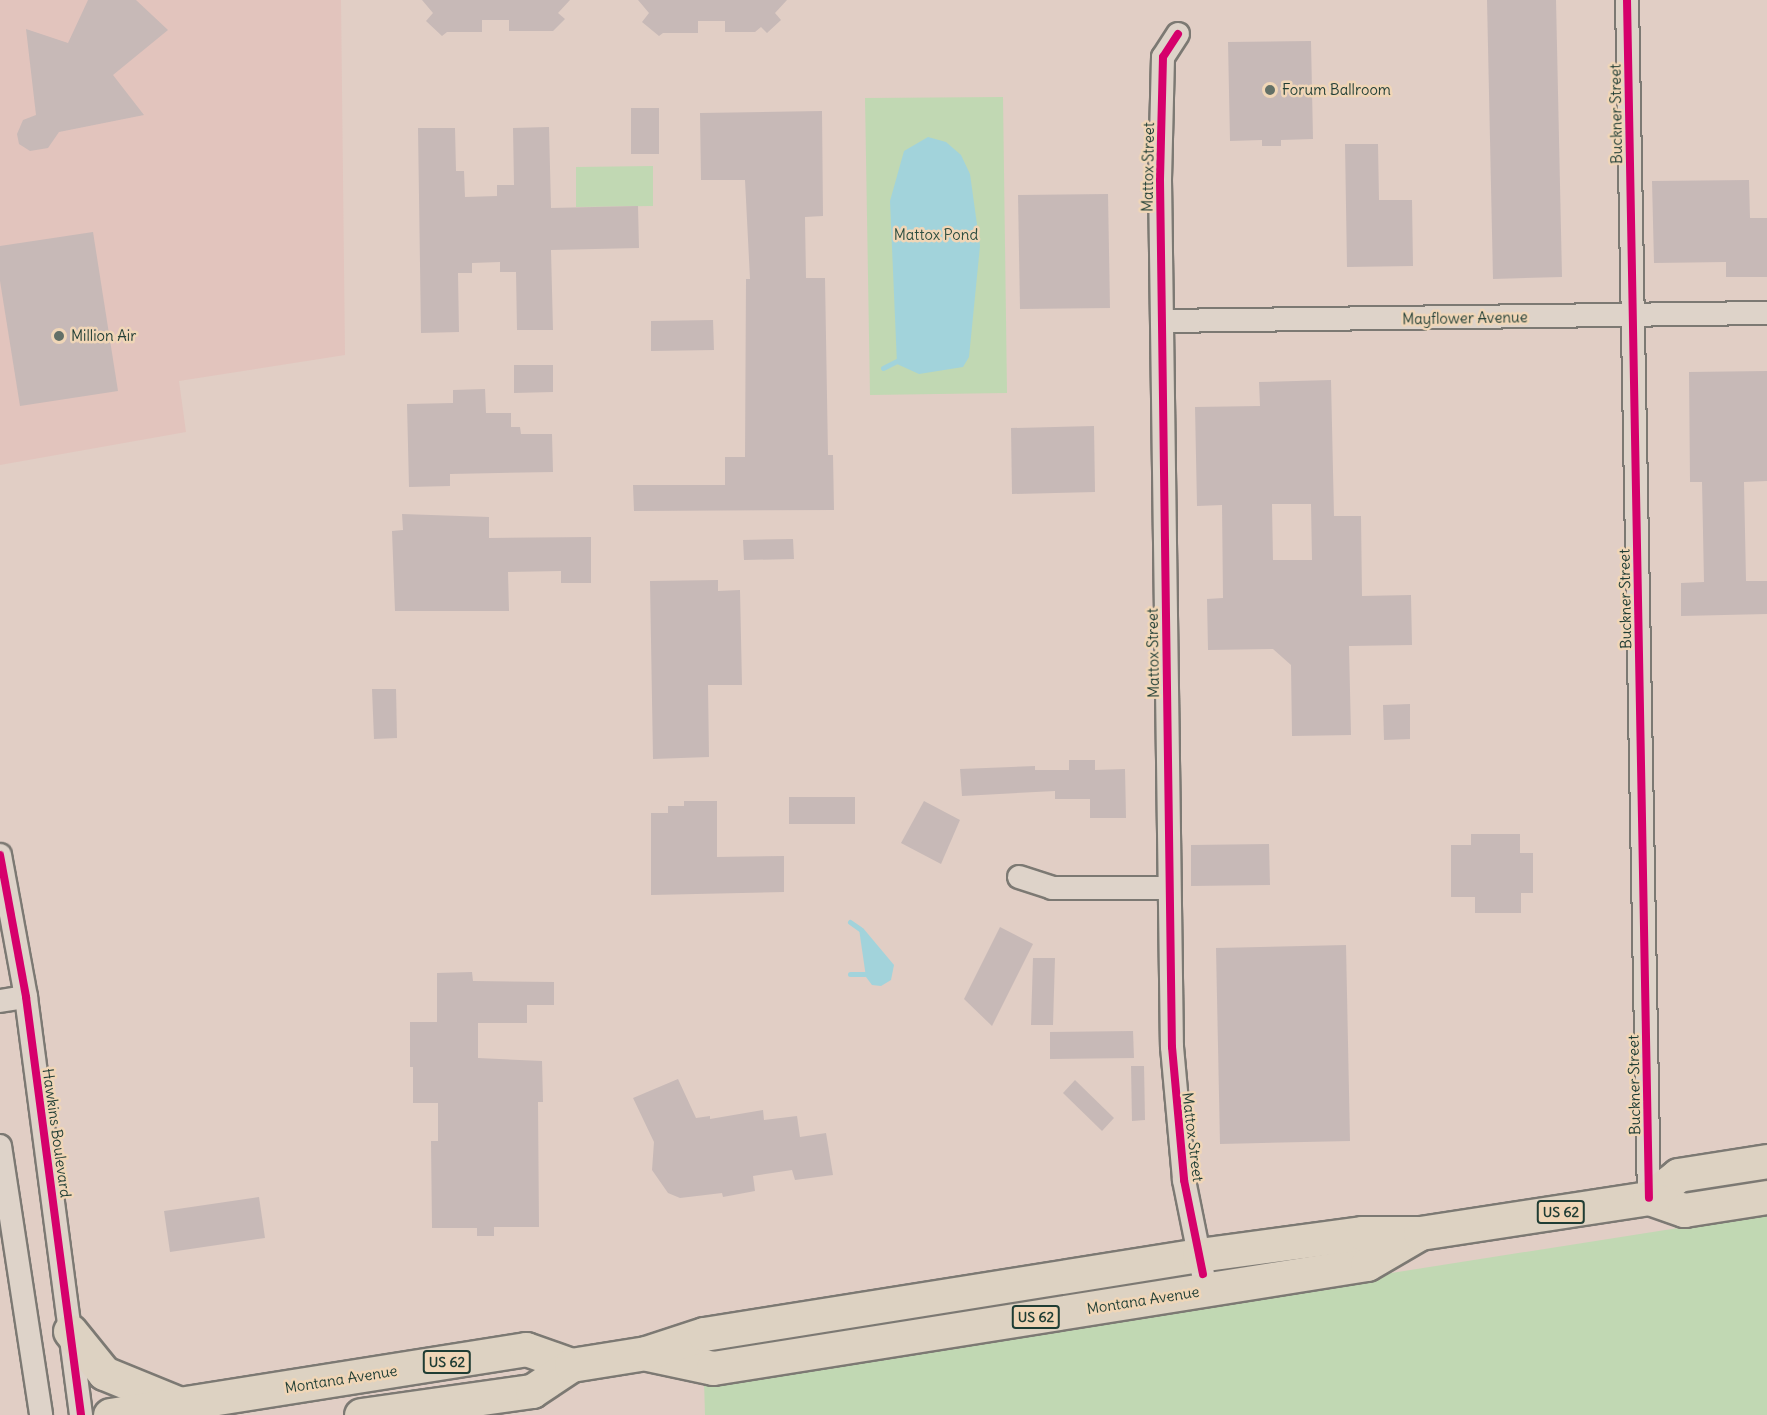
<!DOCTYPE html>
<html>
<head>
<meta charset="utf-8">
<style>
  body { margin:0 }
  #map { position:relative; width:1767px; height:1415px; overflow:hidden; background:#e1cec5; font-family:Delius,sans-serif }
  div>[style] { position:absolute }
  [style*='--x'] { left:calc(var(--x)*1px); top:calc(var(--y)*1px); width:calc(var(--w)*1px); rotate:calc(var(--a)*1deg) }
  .built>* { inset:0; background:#e2c4bd }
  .green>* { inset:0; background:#c1d8b3 }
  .water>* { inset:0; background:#a2d3db }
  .stream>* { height:5px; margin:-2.5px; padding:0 2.5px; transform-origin:2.5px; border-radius:2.5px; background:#a2d3db }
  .building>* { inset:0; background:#c7b9b7 }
  .roads { filter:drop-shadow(2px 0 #7c7973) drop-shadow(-2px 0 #7c7973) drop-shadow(0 2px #7c7973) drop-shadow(0 -2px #7c7973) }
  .minor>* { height:22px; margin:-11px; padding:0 11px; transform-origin:11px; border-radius:11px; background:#ded3c9 }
  .highway>* { height:33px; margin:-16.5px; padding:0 16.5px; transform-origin:16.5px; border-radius:16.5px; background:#ddd2c2 }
  .cycleway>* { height:8px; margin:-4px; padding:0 4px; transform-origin:4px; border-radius:4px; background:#d6006c }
  .dots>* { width:16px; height:16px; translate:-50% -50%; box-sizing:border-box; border:3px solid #f0d6b7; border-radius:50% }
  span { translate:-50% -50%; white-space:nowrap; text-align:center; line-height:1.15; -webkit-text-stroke:5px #f0d6b7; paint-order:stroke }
  .shield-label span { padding:2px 4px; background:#f0d6b7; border:2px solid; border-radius:4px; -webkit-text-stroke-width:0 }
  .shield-label { font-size:14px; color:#1f3d34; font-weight:700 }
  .poi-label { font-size:15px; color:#1f3d34 }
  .left { translate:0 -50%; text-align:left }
  .street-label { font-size:15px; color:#1f3d34 }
  .park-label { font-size:15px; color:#2d4d3f }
</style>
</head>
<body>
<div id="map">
  <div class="built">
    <i style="clip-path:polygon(0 0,341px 0,345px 355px,179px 381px,186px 432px,0 465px)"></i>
  </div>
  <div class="green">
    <i style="clip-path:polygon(1003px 97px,1007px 393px,870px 395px,865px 98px)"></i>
    <i style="clip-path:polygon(653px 166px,653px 206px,576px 207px,576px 167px)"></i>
    <i style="clip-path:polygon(1767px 1214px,1767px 1415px,705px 1415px,704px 1381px)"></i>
  </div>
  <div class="water">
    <i style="clip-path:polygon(928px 137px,946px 142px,961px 155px,970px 174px,980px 246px,969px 357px,963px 367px,919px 374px,897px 364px,890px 201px,904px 151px)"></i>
    <i style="clip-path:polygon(863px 928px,894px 965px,891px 980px,881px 986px,872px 985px,866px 977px,859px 929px)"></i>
  </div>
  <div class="stream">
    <i style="--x:883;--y:368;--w:16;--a:-27"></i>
    <i style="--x:850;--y:922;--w:12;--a:35"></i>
    <i style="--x:850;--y:974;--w:15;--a:0"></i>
  </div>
  <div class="building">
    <i style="clip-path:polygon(88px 0,136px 0,168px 30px,113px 75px,144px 115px,59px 132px,48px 148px,30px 151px,19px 144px,17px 134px,23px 120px,36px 115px,26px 29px,68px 43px)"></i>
    <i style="clip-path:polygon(422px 0,570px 0,558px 13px,565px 19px,553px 31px,509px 31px,509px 20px,482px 20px,482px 32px,447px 32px,442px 36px,426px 21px,433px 13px)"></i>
    <i style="clip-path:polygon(638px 0,787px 0,775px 13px,781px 20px,767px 33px,761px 27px,755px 32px,725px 32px,725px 21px,698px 21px,698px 33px,663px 33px,659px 36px,642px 22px,649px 13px)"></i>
    <i style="clip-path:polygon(1487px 0,1556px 0,1562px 277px,1493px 279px)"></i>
    <i style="clip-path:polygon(1311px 41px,1313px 139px,1281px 140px,1281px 146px,1262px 146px,1262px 140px,1230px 141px,1228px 42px)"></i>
    <i style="clip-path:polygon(631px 108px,659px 108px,659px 154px,631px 154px)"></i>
    <i style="clip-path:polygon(822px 111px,823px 216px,805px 217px,806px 278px,825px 278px,828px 455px,833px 455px,834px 510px,634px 511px,633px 485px,725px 485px,725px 457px,745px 457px,746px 279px,750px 279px,745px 180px,701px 180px,700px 113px)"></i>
    <i style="clip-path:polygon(549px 127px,551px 208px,638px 206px,639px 248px,551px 250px,553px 330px,517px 330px,516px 272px,500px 272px,500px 262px,472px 263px,472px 273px,458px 273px,459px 332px,421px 333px,418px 128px,455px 128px,456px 171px,464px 171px,465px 197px,497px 196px,497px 185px,514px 185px,513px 128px)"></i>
    <i style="clip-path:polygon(1345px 144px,1378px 144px,1379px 200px,1412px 200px,1413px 266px,1347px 267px)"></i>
    <i style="clip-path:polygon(1749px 180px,1750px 218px,1767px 218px,1767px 277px,1726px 277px,1726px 262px,1654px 263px,1652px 181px)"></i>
    <i style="clip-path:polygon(1108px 194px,1110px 308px,1020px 309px,1018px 195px)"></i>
    <i style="clip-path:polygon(93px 232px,118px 391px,20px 406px,0 281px,0 246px)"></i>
    <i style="clip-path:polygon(713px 320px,714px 350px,651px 351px,651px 321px)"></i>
    <i style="clip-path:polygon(514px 365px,553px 365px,553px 392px,514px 393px)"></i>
    <i style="clip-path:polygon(1767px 371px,1767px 481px,1744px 482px,1746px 581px,1767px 581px,1767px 614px,1681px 616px,1681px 583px,1704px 582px,1702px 482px,1690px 482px,1689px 372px)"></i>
    <i style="clip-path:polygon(evenodd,1331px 380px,1334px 516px,1361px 516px,1362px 596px,1411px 595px,1412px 645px,1349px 646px,1351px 735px,1292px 736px,1291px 665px,1273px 649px,1208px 650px,1207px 599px,1223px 598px,1222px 505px,1197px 506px,1195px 407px,1260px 406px,1259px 382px,1331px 380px,1272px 504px,1311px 504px,1312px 560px,1273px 560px,1272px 504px)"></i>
    <i style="clip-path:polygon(485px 389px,486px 413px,511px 413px,511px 427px,520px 427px,521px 434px,552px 434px,553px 472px,450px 474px,450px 486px,409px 487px,407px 404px,453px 403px,453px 390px)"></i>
    <i style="clip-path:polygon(1094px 426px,1095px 492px,1012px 494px,1011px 428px)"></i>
    <i style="clip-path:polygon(402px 514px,489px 517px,489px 538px,591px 537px,591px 583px,561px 583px,561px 571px,508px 572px,509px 611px,395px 611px,392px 531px,403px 530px)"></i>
    <i style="clip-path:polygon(793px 539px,794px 559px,744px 560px,743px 540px)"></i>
    <i style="clip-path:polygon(718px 580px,718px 591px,740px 590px,742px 685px,708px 685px,709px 757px,653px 759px,650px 581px)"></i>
    <i style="clip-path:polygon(372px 689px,396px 689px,397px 738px,374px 739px)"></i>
    <i style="clip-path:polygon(1410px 704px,1410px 739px,1384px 740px,1383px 705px)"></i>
    <i style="clip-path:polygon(1069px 760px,1095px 760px,1095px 770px,1125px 769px,1126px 818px,1090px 818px,1090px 799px,1055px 799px,1055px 791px,962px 796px,960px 769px,1035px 766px,1035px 770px,1069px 770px)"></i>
    <i style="clip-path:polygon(789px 797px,855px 797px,855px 824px,789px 824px)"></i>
    <i style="clip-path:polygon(684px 801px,717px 801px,717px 857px,784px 856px,784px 892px,651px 895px,651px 813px,668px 813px,668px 806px,684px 806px)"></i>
    <i style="clip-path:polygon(924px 801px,960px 820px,941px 864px,901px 843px)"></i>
    <i style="clip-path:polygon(1471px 834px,1520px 834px,1520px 853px,1533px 853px,1533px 893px,1521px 893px,1521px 913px,1475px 913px,1475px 897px,1451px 897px,1451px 845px,1471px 845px)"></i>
    <i style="clip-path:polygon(1269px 844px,1270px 885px,1191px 886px,1191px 845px)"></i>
    <i style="clip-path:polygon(1000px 927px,1033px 944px,992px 1026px,964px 999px)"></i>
    <i style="clip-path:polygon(1346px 945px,1350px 1141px,1220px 1144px,1216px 948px)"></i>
    <i style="clip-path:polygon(1033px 958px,1055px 958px,1053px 1025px,1031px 1025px)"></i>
    <i style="clip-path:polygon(472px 972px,473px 981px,554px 982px,554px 1005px,527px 1005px,527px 1023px,478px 1023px,478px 1058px,542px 1061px,543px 1102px,538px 1102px,539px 1227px,494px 1227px,494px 1236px,477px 1236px,477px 1228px,432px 1228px,431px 1141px,438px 1141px,438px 1103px,413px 1103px,413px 1067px,410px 1067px,410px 1022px,437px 1022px,437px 973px)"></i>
    <i style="clip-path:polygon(1133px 1031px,1134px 1058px,1050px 1059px,1050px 1032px)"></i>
    <i style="clip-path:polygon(1131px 1066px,1144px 1066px,1145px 1120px,1132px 1121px)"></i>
    <i style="clip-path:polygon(678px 1079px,696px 1118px,710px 1116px,710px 1119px,763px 1110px,764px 1120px,797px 1116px,800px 1137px,826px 1133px,833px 1175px,795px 1180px,792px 1170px,753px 1176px,755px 1191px,723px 1197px,722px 1193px,680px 1198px,668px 1193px,652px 1170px,654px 1142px,633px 1098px)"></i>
    <i style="clip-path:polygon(1075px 1080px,1114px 1118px,1102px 1131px,1063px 1093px)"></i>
    <i style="clip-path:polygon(259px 1197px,265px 1238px,170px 1252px,164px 1211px)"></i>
  </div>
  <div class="roads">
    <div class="minor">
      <i style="--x:1627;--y:0;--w:1198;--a:88.95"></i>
      <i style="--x:1178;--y:34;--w:27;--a:123"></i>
      <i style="--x:1163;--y:57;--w:123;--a:91.4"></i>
      <i style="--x:1160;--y:180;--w:867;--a:89.21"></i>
      <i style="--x:1172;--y:1047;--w:134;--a:84.8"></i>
      <i style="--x:1184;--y:1180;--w:96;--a:78.6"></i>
      <i style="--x:1162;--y:321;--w:605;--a:-0.76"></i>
      <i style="--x:0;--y:855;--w:144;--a:79.6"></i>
      <i style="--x:26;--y:997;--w:422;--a:82.5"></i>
      <i style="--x:1019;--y:877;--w:35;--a:18"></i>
      <i style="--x:1052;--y:888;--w:117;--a:0"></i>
      <i style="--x:0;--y:1001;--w:26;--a:-9"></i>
      <i style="--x:0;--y:1146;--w:272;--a:81.3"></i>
    </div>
    <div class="highway">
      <i style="--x:1649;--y:1198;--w:37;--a:-38"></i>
      <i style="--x:1678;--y:1175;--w:90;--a:-8.9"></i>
      <i style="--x:70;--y:1331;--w:54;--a:51"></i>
      <i style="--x:104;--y:1373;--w:82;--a:22.2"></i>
      <i style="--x:648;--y:1354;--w:66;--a:12.2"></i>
      <i style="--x:713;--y:1368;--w:662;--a:-9.04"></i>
      <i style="--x:1367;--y:1264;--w:61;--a:-30.3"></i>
      <i style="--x:110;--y:1415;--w:421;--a:-9"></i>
      <i style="--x:526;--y:1349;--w:48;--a:19.6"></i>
      <i style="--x:361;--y:1415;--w:173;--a:-8"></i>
      <i style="--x:532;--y:1391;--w:47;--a:-33.7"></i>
      <i style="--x:571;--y:1365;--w:76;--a:-9.1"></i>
      <i style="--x:646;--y:1353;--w:61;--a:-18.1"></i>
      <i style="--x:704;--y:1334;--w:501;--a:-9.07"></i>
      <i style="--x:1199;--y:1255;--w:164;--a:-7.7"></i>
      <i style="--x:1362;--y:1233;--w:58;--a:0"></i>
      <i style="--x:1420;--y:1233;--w:232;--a:-8.7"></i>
      <i style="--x:1649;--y:1198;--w:37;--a:19"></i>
      <i style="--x:1684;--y:1210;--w:84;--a:-8.9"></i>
    </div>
  </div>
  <div class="cycleway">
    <i style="--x:1627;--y:0;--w:1198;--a:88.95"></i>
    <i style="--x:1178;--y:34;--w:27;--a:123"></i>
    <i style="--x:1163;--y:57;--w:123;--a:91.4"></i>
    <i style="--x:1160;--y:180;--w:867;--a:89.21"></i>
    <i style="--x:1172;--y:1047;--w:134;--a:84.8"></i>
    <i style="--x:1184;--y:1180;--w:96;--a:78.6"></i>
    <i style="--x:0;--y:855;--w:144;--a:79.6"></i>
    <i style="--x:26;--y:997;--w:422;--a:82.5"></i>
  </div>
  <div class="dots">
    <i style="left:1270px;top:90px;background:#637067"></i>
    <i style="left:59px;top:336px;background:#637067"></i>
  </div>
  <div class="shield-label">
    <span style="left:1561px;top:1212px">US 62</span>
    <span style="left:1036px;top:1317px">US 62</span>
    <span style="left:447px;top:1362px">US 62</span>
  </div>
  <div class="poi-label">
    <span class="left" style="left:1282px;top:90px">Forum Ballroom</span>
    <span class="left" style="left:71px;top:336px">Million Air</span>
  </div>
  <div class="street-label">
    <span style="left:1616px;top:114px;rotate:-91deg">Buckner Street</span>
    <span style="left:1148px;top:167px;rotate:-89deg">Mattox Street</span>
    <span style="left:1465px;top:318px;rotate:-1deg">Mayflower Avenue</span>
    <span style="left:1625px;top:599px;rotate:-91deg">Buckner Street</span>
    <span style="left:1153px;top:653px;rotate:-91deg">Mattox Street</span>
    <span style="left:1634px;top:1085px;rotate:-91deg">Buckner Street</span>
    <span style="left:57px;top:1133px;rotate:82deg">Hawkins Boulevard</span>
    <span style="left:1193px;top:1137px;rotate:83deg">Mattox Street</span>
    <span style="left:1143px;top:1300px;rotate:-9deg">Montana Avenue</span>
    <span style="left:341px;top:1379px;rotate:-9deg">Montana Avenue</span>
  </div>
  <div class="park-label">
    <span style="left:936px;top:235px">Mattox Pond</span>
  </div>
</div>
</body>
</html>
